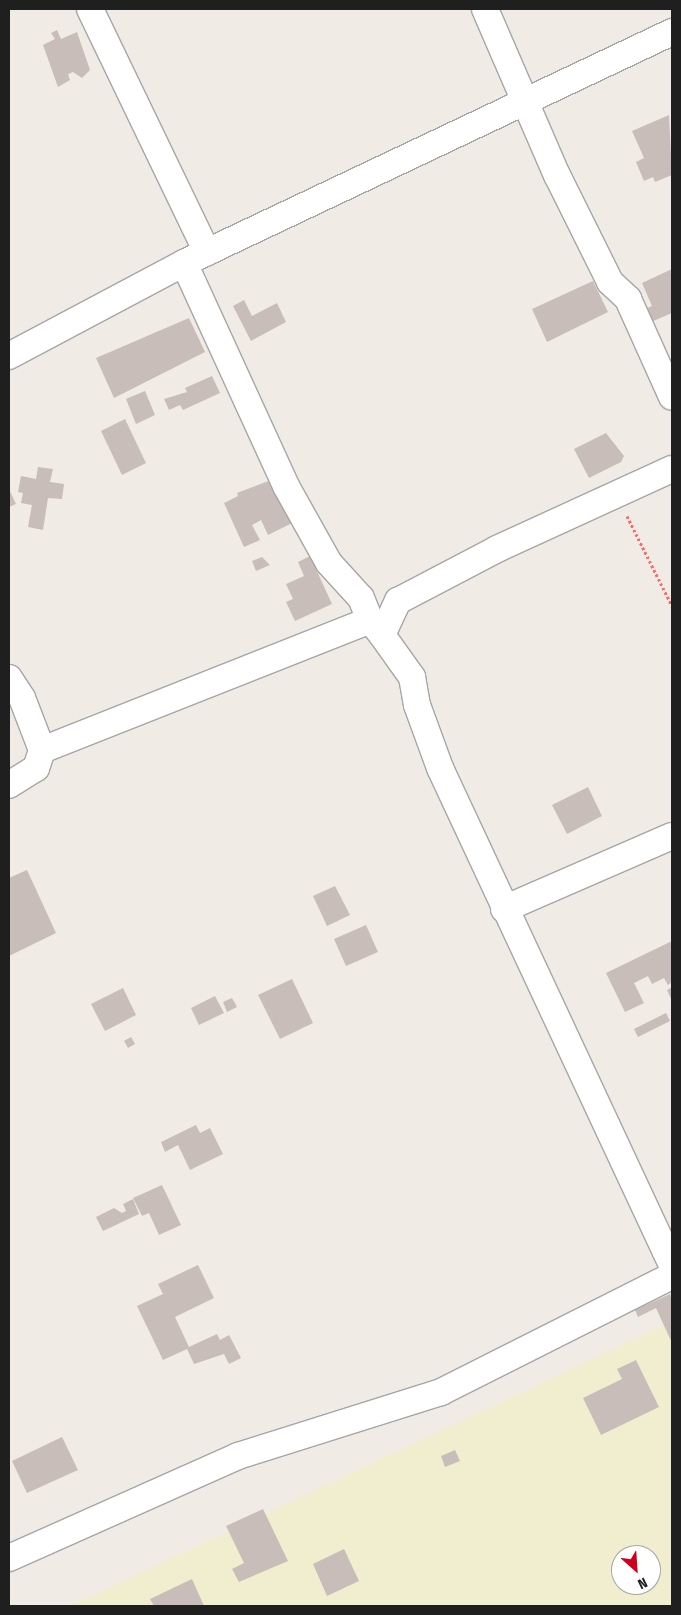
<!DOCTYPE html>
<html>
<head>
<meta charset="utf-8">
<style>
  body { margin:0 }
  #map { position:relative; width:681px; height:1615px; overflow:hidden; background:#f0ebe5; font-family:"Fira Sans Condensed",sans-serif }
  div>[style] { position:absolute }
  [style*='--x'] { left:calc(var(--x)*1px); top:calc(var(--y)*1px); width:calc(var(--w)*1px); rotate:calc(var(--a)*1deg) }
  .farmland>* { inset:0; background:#f0eecf }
  .building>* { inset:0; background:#c8bdb8 }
  .path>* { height:3px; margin-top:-1.5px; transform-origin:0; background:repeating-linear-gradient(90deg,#ff676a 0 2.5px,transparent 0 5px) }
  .roads { filter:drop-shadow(1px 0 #a6a6a6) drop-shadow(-1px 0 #a6a6a6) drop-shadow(0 1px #a6a6a6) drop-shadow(0 -1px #a6a6a6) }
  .minor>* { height:26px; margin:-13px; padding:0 13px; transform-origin:13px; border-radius:13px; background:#fff }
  span { translate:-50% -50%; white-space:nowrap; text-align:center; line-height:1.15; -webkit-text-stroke:5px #fff; paint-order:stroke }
  .frame { position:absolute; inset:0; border:10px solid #1f1f1f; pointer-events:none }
  .north { position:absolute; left:611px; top:1545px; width:50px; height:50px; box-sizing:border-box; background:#fff; border:1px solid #a5a5a5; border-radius:50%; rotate:154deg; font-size:14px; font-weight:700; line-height:20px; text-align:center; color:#1f1f1f }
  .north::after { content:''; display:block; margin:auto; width:18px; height:22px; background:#ce0019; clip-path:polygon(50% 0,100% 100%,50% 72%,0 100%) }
</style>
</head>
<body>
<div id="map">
  <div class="farmland">
    <i style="clip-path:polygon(evenodd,672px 1321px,672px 1606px,70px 1606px,672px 1321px,621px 1555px,651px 1555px,651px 1585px,621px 1585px,621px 1555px)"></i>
  </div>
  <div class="building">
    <i style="clip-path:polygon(57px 30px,61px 39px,77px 32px,90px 70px,82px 78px,73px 72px,68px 74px,70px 80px,58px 87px,43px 45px,55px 39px,51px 33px)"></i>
    <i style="clip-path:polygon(669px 115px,672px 175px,655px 182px,653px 177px,644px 181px,636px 162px,644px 158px,632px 131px)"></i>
    <i style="clip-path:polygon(672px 269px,672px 313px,651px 322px,645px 309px,652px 306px,642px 283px)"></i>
    <i style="clip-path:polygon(593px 281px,608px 312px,547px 342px,532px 309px)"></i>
    <i style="clip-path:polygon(244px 300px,252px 316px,277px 303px,286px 322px,251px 341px,233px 306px)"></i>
    <i style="clip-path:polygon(189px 318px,205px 352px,114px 398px,96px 358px)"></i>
    <i style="clip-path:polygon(212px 376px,220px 393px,183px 410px,180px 405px,169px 410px,164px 399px,187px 392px,185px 388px)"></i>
    <i style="clip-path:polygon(145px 391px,155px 415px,136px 424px,126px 399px)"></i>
    <i style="clip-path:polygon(125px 419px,146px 463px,122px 475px,101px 431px)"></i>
    <i style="clip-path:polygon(606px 433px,624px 456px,621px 462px,589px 478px,574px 449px)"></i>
    <i style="clip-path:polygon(38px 467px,53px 469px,50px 482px,64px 484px,62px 499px,48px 498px,43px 530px,28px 527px,32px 505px,21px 503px,23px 493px,18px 492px,21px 476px,36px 479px)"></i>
    <i style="clip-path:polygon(274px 479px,294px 522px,268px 535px,261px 520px,252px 525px,260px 540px,244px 547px,224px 503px,238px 496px,237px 493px)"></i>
    <i style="clip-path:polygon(9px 489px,16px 504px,9px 507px)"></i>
    <i style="clip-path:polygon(310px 556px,332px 604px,295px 621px,286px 602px,293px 599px,286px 584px,304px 576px,298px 562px)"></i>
    <i style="clip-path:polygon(262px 557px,270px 565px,256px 571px,252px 561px)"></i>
    <i style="clip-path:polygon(588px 787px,602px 816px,567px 834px,552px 805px)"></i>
    <i style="clip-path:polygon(27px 870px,56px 933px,9px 956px,9px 878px)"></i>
    <i style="clip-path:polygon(335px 886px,350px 915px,327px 926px,313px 896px)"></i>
    <i style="clip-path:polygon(366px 925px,378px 952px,346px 966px,334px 939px)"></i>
    <i style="clip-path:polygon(672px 941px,672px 982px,668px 985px,664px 978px,652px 984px,648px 976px,634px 983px,644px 1003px,625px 1012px,606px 973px)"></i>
    <i style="clip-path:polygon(292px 979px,313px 1023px,280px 1039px,258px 995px)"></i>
    <i style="clip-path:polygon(672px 987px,672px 1001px,667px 990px)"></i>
    <i style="clip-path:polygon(123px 988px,136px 1015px,105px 1031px,91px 1004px)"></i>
    <i style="clip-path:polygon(215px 996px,224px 1013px,199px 1025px,191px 1008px)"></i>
    <i style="clip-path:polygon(232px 998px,237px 1007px,227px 1012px,223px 1002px)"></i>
    <i style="clip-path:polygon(666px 1013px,670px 1021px,638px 1037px,634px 1029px)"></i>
    <i style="clip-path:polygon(131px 1037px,135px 1044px,128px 1048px,124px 1041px)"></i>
    <i style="clip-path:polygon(196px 1125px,200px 1133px,210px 1128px,223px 1154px,190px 1170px,178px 1145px,165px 1152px,161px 1142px)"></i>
    <i style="clip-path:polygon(162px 1185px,181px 1225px,159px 1235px,149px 1213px,142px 1216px,133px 1198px)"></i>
    <i style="clip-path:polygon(133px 1199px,139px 1214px,103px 1231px,96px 1217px,114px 1208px,122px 1213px,126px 1211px,123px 1204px)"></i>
    <i style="clip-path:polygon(198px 1265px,214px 1298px,175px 1317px,189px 1347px,217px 1334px,220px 1340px,229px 1335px,241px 1358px,229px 1364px,224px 1354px,194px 1364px,187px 1349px,163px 1360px,137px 1306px,163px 1294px,158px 1284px)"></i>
    <i style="clip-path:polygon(670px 1294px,672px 1298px,672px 1343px,656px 1308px,638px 1317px,635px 1310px)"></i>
    <i style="clip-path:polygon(636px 1360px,659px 1407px,601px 1435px,583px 1398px,622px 1379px,617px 1369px)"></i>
    <i style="clip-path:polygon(62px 1437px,78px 1470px,27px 1493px,12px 1461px)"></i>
    <i style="clip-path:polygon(455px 1450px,460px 1461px,445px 1467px,441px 1456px)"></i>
    <i style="clip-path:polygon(263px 1509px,288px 1561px,239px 1582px,232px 1569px,244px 1563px,226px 1526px)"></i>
    <i style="clip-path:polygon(344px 1549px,359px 1581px,327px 1596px,313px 1564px)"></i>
    <i style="clip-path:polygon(192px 1579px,204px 1606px,154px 1606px,150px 1599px)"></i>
  </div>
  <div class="path">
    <i style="--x:627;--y:516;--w:101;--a:63.4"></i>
  </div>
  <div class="roads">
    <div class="minor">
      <i style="--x:90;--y:9;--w:270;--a:64.3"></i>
      <i style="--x:485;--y:9;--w:181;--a:66.6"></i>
      <i style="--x:557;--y:175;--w:119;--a:63.6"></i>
      <i style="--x:610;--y:282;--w:25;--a:43"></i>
      <i style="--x:628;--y:299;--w:107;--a:65.8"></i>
      <i style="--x:184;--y:263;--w:245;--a:65.4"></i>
      <i style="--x:286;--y:486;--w:88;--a:60.8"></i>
      <i style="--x:329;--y:563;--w:47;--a:47.6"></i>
      <i style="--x:361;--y:598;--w:24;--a:68"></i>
      <i style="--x:9;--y:356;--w:198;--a:-28"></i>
      <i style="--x:184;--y:263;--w:540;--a:-25.33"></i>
      <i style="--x:382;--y:635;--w:52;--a:54.5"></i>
      <i style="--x:412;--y:677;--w:28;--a:80"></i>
      <i style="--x:417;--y:705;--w:67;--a:69.9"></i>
      <i style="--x:440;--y:768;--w:548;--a:64.98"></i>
      <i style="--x:9;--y:678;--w:24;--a:57"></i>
      <i style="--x:22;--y:698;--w:56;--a:69"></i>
      <i style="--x:42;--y:750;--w:19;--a:108"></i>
      <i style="--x:36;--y:768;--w:32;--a:148"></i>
      <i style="--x:42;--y:750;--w:353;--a:-21.6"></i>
      <i style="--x:370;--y:620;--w:19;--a:51"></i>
      <i style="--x:382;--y:635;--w:38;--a:-65"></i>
      <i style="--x:398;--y:601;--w:112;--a:-27.7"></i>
      <i style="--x:497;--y:549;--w:192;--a:-24.6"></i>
      <i style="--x:504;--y:909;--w:183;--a:-23.5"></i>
      <i style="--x:9;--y:1558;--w:251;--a:-24"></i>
      <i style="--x:238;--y:1456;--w:213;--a:-17.5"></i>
      <i style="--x:441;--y:1392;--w:258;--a:-26.7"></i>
    </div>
  </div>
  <div class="frame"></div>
  <div class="north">N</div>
</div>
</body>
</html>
